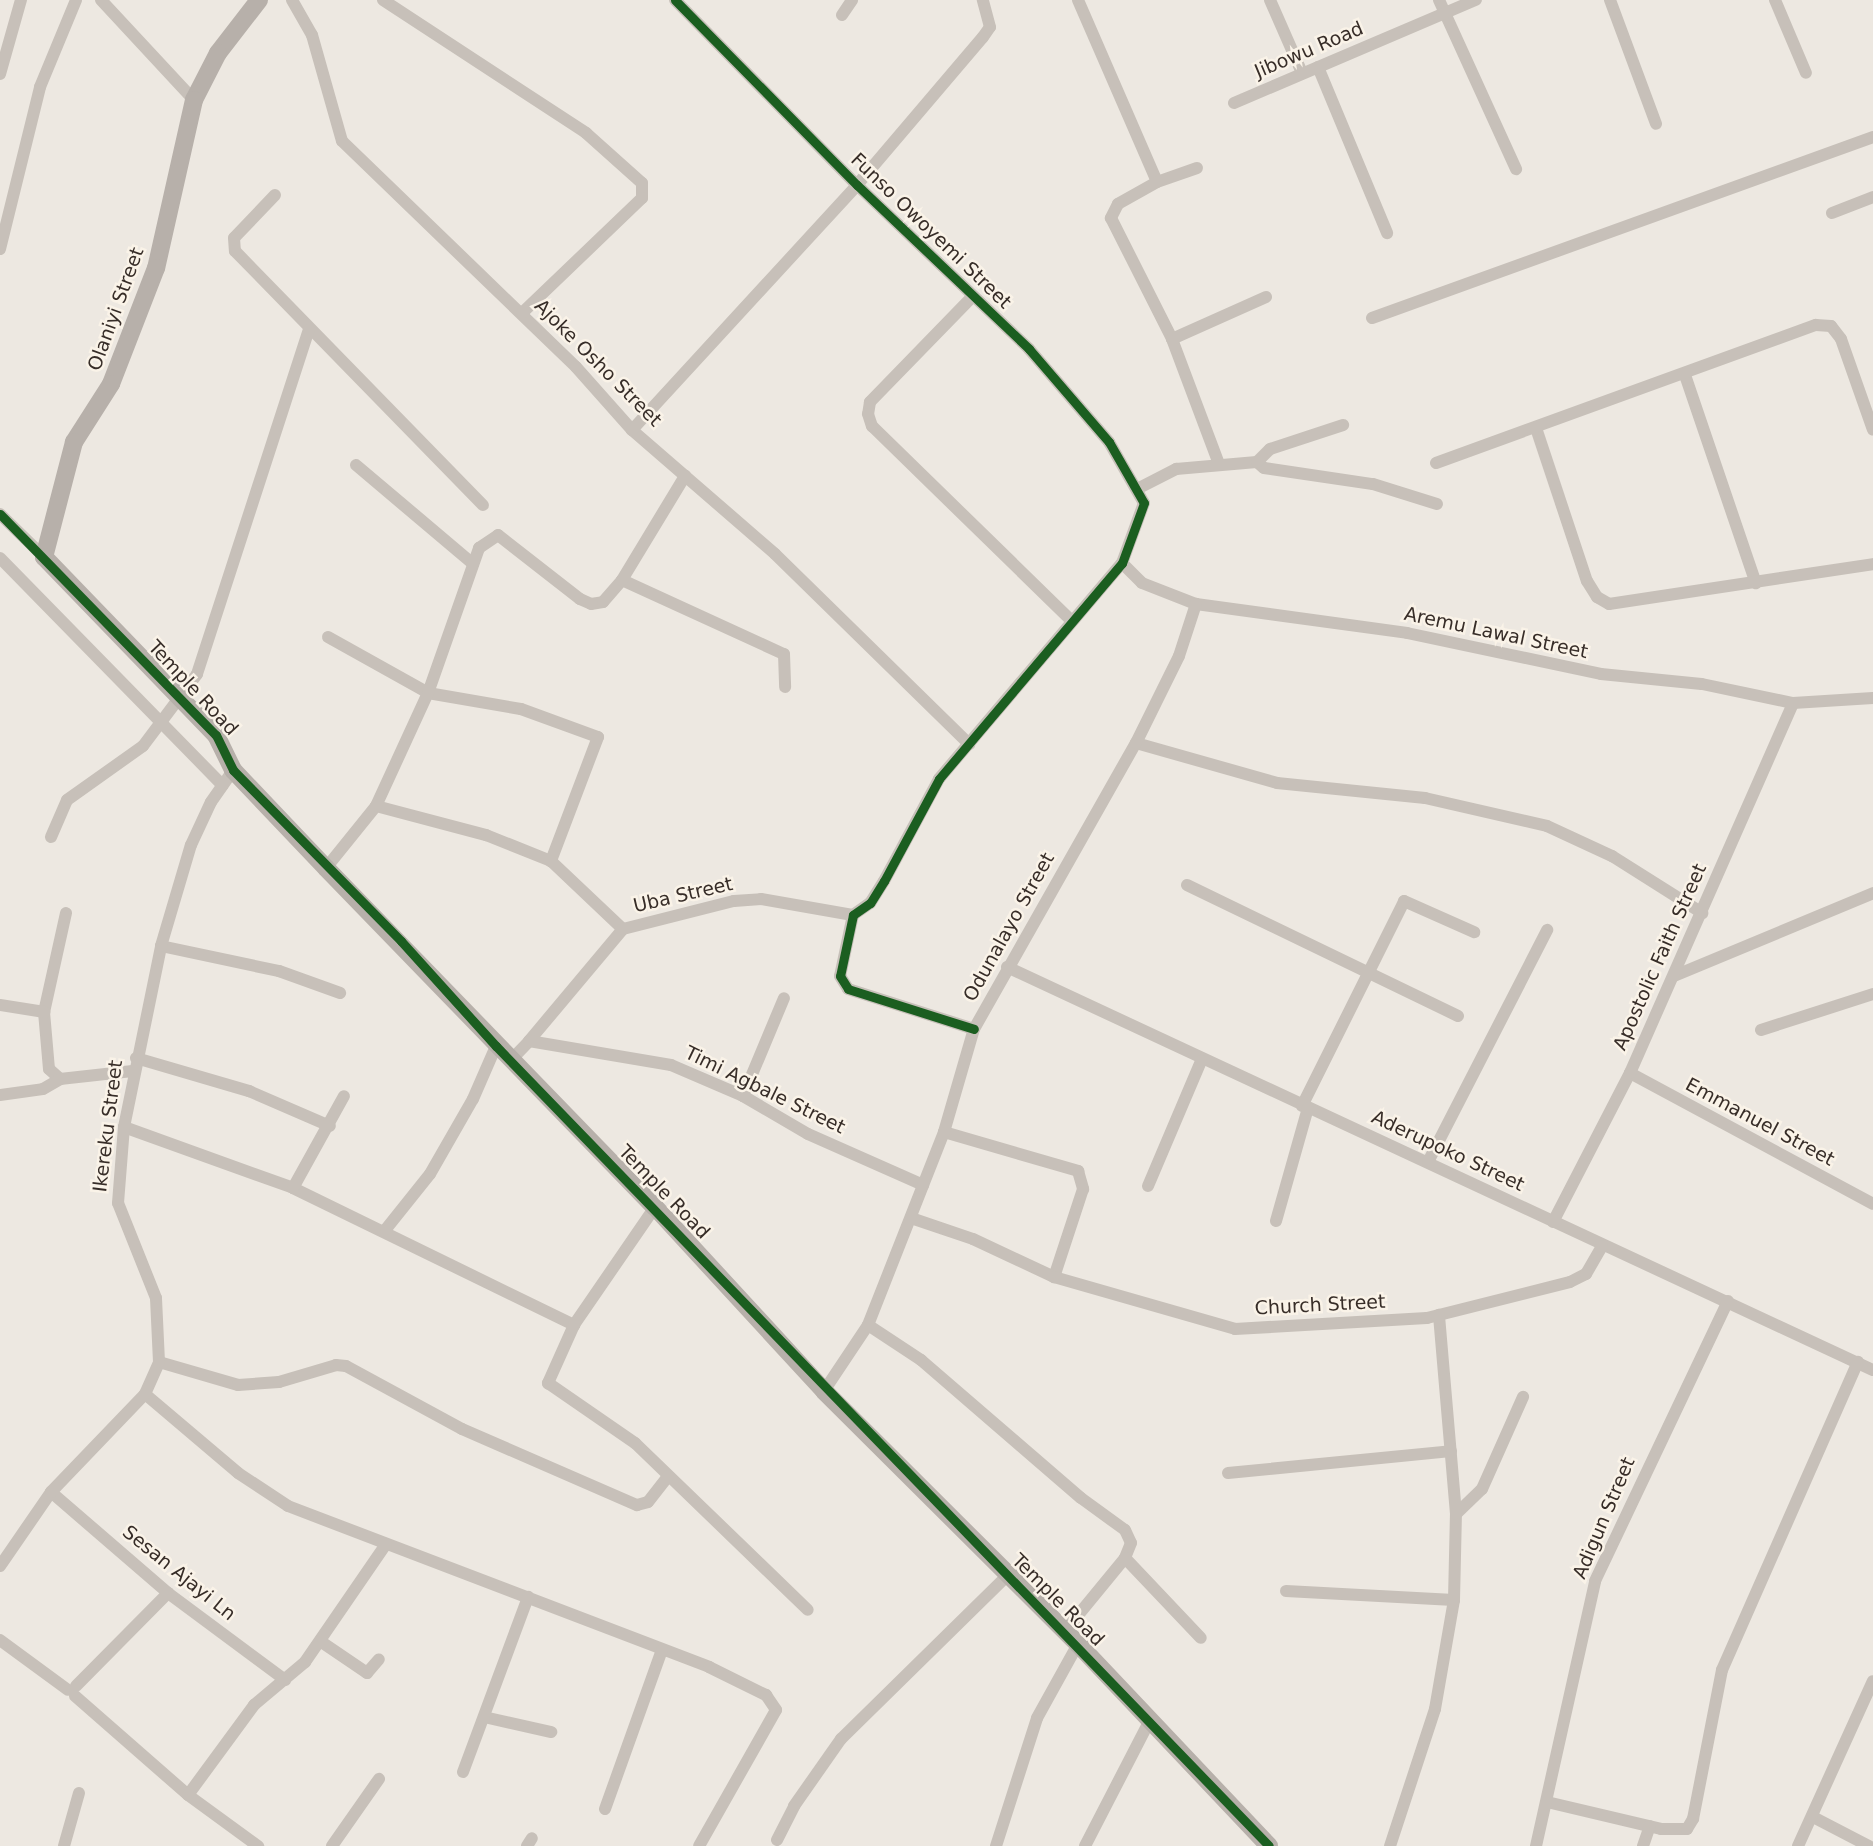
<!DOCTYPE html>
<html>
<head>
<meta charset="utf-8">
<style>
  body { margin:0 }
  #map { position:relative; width:1873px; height:1846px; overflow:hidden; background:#ede8e1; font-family:"DejaVu Sans",sans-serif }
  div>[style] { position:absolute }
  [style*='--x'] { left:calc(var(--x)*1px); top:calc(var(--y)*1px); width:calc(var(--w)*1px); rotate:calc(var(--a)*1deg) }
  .street>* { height:12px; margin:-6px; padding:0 6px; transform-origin:6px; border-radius:6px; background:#c7c0b9 }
  .secondary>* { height:18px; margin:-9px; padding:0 9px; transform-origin:9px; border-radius:9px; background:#b7b0aa }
  .cycleway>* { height:9px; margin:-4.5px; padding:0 4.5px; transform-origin:4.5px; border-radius:4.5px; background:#1b5e20 }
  span { translate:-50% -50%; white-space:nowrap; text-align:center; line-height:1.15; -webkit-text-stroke:5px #faf3e8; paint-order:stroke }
  .street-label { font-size:19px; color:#372d28 }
</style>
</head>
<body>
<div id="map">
  <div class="street">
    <i style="--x:101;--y:0;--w:137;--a:47.1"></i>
    <i style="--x:292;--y:0;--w:40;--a:60.3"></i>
    <i style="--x:312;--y:35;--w:110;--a:74.2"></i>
    <i style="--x:342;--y:141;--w:325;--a:44"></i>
    <i style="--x:576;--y:367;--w:84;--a:48.4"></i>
    <i style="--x:632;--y:430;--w:189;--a:40.9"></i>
    <i style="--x:775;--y:554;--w:272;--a:44.4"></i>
    <i style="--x:383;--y:0;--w:243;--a:33.2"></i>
    <i style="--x:586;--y:133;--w:75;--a:41.8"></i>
    <i style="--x:642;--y:183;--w:15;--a:90"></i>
    <i style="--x:642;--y:198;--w:166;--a:136.2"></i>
    <i style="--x:675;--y:0;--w:260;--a:45.5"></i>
    <i style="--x:857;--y:185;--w:238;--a:43.6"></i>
    <i style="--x:1029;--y:349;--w:123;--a:49.3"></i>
    <i style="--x:1109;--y:442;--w:70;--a:60.2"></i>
    <i style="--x:1144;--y:503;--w:64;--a:110.1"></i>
    <i style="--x:1122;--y:563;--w:283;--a:130.3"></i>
    <i style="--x:939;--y:779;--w:116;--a:118.3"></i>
    <i style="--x:884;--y:881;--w:26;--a:122"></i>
    <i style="--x:870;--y:903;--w:21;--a:145"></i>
    <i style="--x:853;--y:915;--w:62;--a:102"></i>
    <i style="--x:840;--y:976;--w:15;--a:58"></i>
    <i style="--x:848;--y:989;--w:132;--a:17.6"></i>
    <i style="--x:1078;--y:0;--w:198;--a:66.5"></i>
    <i style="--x:1270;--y:0;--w:80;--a:66.3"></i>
    <i style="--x:1439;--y:0;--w:186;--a:65.5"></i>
    <i style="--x:1610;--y:0;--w:132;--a:69.6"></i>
    <i style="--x:1775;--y:0;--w:79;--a:67"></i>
    <i style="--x:842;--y:15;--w:18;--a:-56"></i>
    <i style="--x:1318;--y:67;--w:180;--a:67.4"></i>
    <i style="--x:0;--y:74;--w:77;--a:-74.2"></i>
    <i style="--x:1234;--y:103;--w:263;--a:-23.1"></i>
    <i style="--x:1197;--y:168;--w:42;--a:160.7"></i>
    <i style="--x:1157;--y:182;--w:45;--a:150.6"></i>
    <i style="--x:1118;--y:204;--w:16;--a:117"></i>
    <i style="--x:1111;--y:218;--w:136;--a:63.2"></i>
    <i style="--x:1172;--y:339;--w:134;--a:69.4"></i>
    <i style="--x:275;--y:195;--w:59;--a:133.6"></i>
    <i style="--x:234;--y:238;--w:13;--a:86"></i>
    <i style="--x:235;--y:251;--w:355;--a:45.7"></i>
    <i style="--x:1832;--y:213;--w:44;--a:-21.3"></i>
    <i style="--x:0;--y:249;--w:167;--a:-76.1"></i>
    <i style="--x:40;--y:87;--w:94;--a:-67.5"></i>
    <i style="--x:973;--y:296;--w:148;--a:134.2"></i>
    <i style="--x:870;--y:402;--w:12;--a:99"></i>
    <i style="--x:868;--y:414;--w:13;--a:72"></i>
    <i style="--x:872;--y:426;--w:277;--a:44.3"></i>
    <i style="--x:1372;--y:318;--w:533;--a:-19.86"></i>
    <i style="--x:1172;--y:339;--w:103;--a:-24.1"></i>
    <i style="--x:1685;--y:375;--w:220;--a:71.2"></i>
    <i style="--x:1536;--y:428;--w:161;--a:71.6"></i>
    <i style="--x:1587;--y:581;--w:19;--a:58"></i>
    <i style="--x:1597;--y:597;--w:14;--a:30"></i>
    <i style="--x:1609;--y:604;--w:267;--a:-8.6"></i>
    <i style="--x:632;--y:430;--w:333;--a:-47.4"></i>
    <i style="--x:857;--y:185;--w:194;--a:-49.6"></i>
    <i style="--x:983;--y:37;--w:12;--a:-55"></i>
    <i style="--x:990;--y:27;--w:28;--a:-105"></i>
    <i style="--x:1257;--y:462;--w:9;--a:41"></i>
    <i style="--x:1264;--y:468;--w:110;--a:8.4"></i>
    <i style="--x:1373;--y:484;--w:67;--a:17.4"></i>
    <i style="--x:1436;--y:463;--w:404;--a:-20"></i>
    <i style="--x:1816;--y:325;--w:15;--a:4"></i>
    <i style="--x:1831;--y:326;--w:16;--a:52"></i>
    <i style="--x:1841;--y:339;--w:96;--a:70.6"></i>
    <i style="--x:356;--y:465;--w:153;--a:40.2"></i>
    <i style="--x:1139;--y:488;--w:42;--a:-27.2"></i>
    <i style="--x:1176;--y:469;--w:81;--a:-4.9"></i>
    <i style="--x:1257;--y:462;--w:18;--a:-45"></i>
    <i style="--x:1270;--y:449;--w:77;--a:-18.2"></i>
    <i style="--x:0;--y:514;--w:62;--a:44.3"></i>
    <i style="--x:0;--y:558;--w:318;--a:45.6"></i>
    <i style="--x:1122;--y:563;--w:28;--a:45"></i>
    <i style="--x:1142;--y:583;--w:58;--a:21.3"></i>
    <i style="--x:1196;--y:604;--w:213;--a:7.8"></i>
    <i style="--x:1407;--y:633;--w:198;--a:11.9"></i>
    <i style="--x:1601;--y:674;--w:101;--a:5.7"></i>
    <i style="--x:1702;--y:684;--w:93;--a:11.8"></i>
    <i style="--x:1793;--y:703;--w:80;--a:-3.6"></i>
    <i style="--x:622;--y:580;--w:178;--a:24.6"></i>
    <i style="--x:784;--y:654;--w:33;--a:88"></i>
    <i style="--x:328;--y:637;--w:115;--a:29.2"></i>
    <i style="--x:428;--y:693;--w:94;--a:9.8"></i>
    <i style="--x:521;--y:709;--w:82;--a:20"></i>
    <i style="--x:598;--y:737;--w:133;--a:110.8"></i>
    <i style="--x:1136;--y:743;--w:147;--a:15.8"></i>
    <i style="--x:1277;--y:783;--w:149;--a:5.8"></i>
    <i style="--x:1425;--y:798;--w:125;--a:12.9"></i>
    <i style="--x:1547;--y:826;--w:72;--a:24.8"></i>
    <i style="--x:1612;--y:856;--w:107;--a:32.3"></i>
    <i style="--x:376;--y:806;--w:114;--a:14.8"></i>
    <i style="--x:486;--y:835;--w:70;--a:21.8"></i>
    <i style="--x:551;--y:861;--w:99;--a:43.4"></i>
    <i style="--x:51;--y:837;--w:40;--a:-66.6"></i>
    <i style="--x:67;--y:800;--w:93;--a:-35.4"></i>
    <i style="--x:143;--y:746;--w:90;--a:-53.1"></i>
    <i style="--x:197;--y:674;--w:362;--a:-72"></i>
    <i style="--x:326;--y:868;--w:80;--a:-51.1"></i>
    <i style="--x:376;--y:806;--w:124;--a:-65.3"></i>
    <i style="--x:428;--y:693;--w:154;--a:-70.6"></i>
    <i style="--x:479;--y:548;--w:23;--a:-34"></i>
    <i style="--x:498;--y:535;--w:104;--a:38"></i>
    <i style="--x:580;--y:599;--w:12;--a:24"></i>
    <i style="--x:591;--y:604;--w:12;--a:-9"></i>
    <i style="--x:603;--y:602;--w:29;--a:-49"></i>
    <i style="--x:622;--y:580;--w:122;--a:-58.8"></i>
    <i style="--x:1187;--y:885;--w:301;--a:25.8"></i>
    <i style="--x:66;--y:913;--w:101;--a:102.5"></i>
    <i style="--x:44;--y:1012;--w:57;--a:85"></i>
    <i style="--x:49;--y:1069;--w:15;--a:42"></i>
    <i style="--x:60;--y:1079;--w:73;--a:-6.3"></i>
    <i style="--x:161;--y:946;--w:121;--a:12"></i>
    <i style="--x:279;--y:971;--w:65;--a:19.8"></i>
    <i style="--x:1007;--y:967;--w:955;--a:24.96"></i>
    <i style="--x:1674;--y:976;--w:216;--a:-22.6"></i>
    <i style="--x:0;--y:1005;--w:45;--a:9"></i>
    <i style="--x:1761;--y:1030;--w:118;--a:-17.8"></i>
    <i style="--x:529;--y:1041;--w:146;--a:-50"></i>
    <i style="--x:623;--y:929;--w:114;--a:-14.2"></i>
    <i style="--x:734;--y:901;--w:27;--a:-4"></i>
    <i style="--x:761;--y:899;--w:93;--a:9.9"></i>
    <i style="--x:136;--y:1058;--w:118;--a:16.3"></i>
    <i style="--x:249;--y:1091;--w:88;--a:23.4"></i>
    <i style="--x:510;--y:1061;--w:28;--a:-46"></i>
    <i style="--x:529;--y:1041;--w:144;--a:9.6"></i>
    <i style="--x:671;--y:1065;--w:78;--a:23.3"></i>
    <i style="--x:743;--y:1096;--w:75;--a:30.3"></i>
    <i style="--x:808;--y:1134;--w:126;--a:23.9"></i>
    <i style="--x:1630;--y:1073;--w:276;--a:28.3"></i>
    <i style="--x:0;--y:1095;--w:43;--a:-7.9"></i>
    <i style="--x:43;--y:1089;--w:20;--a:-30"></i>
    <i style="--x:743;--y:1096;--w:106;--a:-67.3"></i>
    <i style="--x:1302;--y:1106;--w:229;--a:-63.5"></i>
    <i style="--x:1404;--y:901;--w:77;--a:23.9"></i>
    <i style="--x:124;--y:1127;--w:180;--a:19.8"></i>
    <i style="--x:293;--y:1188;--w:313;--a:26"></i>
    <i style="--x:944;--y:1132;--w:140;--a:16.2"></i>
    <i style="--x:1078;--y:1171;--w:19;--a:74"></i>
    <i style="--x:1083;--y:1189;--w:93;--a:108.2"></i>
    <i style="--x:1428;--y:1162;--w:261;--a:-62.8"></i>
    <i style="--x:1148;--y:1186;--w:136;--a:-67"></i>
    <i style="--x:293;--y:1188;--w:105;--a:-61"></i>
    <i style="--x:655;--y:1207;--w:143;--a:124.5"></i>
    <i style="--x:574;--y:1325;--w:64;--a:114.1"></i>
    <i style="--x:548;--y:1383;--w:106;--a:34.6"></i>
    <i style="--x:635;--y:1443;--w:240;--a:44"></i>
    <i style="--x:911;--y:1218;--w:65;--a:18.7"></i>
    <i style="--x:973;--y:1239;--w:89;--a:25.1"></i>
    <i style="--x:1054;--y:1277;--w:188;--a:16"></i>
    <i style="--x:1235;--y:1329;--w:192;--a:-3.3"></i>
    <i style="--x:1427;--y:1318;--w:147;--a:-14.1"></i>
    <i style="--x:1570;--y:1282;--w:18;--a:-27"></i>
    <i style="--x:1586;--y:1274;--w:32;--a:-60"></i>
    <i style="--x:1276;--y:1221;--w:117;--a:-74.2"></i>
    <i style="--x:1553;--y:1222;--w:168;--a:-62.7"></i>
    <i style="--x:1630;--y:1073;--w:404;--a:-66.2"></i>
    <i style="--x:386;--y:1229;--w:70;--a:-51.3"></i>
    <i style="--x:430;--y:1174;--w:86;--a:-60.2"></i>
    <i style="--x:473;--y:1099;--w:58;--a:-66.5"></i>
    <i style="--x:868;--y:1325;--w:64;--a:33.4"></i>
    <i style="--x:921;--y:1360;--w:211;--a:40.8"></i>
    <i style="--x:1081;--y:1498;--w:54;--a:36"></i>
    <i style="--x:1125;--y:1530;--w:14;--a:65"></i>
    <i style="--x:1131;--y:1543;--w:16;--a:112"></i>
    <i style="--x:1125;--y:1558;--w:94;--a:129.4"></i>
    <i style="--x:159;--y:1362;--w:82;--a:16.2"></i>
    <i style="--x:238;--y:1385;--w:41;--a:-4.2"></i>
    <i style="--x:279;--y:1382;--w:59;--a:-16.6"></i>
    <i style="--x:336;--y:1365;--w:10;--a:6"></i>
    <i style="--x:346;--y:1366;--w:132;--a:28.5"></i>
    <i style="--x:462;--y:1429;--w:191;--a:23.5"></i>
    <i style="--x:637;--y:1505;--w:11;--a:-15"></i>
    <i style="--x:648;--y:1502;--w:33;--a:-52"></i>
    <i style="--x:824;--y:1391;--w:79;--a:-56.3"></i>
    <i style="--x:868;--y:1325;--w:207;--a:-68.5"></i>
    <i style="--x:944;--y:1132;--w:107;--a:-73.8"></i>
    <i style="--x:974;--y:1029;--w:329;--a:-60.5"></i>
    <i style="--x:1136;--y:743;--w:97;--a:-63.7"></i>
    <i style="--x:1179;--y:656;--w:55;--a:-71.9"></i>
    <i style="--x:145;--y:1394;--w:122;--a:40.3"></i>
    <i style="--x:238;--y:1473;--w:60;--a:33.4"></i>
    <i style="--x:288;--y:1506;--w:451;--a:20.9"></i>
    <i style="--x:709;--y:1667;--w:64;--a:26.2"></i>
    <i style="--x:766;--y:1695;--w:18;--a:56"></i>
    <i style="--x:776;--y:1710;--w:156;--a:119.5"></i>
    <i style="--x:1228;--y:1473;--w:224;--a:-5.6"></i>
    <i style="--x:51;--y:1492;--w:155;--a:40.8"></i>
    <i style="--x:168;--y:1593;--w:146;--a:36.6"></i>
    <i style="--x:1456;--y:1514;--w:36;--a:-44"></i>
    <i style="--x:1482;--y:1489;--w:101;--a:-66"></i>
    <i style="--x:1125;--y:1558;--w:110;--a:46.5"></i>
    <i style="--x:0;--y:1566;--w:90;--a:-55.4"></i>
    <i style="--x:51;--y:1492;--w:136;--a:-46.2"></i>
    <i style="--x:145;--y:1394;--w:35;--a:-66"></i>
    <i style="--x:159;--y:1362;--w:64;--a:-92.7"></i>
    <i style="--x:156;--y:1298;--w:102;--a:-111.8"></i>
    <i style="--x:118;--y:1203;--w:76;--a:-85.5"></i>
    <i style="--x:124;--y:1127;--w:185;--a:-78.4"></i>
    <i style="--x:161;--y:946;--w:105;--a:-73.5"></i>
    <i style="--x:191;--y:845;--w:47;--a:-65.1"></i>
    <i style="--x:211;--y:802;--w:39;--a:-55"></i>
    <i style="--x:1286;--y:1591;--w:168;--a:3.1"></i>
    <i style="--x:0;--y:1640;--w:84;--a:36.3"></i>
    <i style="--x:320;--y:1641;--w:57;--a:34.2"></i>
    <i style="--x:367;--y:1673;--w:18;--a:-49"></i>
    <i style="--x:76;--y:1686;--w:131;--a:-45.3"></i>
    <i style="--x:75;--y:1696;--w:150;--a:41.2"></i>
    <i style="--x:188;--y:1795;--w:87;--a:36.1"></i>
    <i style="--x:484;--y:1717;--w:69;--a:12.6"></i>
    <i style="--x:463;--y:1772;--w:187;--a:-69.6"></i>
    <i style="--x:188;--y:1795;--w:112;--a:-53.7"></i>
    <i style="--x:254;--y:1705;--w:67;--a:-40.1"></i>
    <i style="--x:305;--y:1662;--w:143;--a:-55.5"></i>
    <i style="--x:1547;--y:1802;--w:117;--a:13.3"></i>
    <i style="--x:1661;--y:1829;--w:26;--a:0"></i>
    <i style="--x:1687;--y:1829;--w:12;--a:-59"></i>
    <i style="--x:1693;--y:1819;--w:152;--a:-79"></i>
    <i style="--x:1722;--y:1670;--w:337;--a:-66.2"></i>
    <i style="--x:605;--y:1809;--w:169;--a:-70.3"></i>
    <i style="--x:1813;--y:1817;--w:63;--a:27.4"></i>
    <i style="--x:777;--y:1840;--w:38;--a:-63"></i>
    <i style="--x:794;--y:1806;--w:82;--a:-55"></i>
    <i style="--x:841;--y:1739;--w:234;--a:-44.5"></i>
    <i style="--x:64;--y:1846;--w:55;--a:-74.2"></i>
    <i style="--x:332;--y:1846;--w:82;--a:-55"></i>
    <i style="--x:527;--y:1846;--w:9;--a:-58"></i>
    <i style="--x:996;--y:1846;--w:134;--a:-72.2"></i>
    <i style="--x:1037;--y:1718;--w:85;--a:-61"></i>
    <i style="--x:1085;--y:1846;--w:142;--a:-62.7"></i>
    <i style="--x:1390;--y:1846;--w:144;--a:-71.8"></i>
    <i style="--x:1435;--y:1709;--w:111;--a:-80.1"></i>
    <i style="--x:1454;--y:1600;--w:86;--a:-88.7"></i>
    <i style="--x:1456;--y:1514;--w:200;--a:-94.9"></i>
    <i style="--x:1536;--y:1846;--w:271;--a:-77.4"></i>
    <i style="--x:1595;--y:1581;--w:310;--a:-64.6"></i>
    <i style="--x:1643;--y:1846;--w:21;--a:-71"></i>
    <i style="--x:1798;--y:1846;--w:181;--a:-65.6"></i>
  </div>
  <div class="secondary">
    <i style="--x:259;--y:0;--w:67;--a:127.7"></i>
    <i style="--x:218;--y:53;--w:53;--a:117.1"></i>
    <i style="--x:194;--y:100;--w:172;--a:102.7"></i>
    <i style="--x:156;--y:268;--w:124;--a:111.2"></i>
    <i style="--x:111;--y:384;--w:69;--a:122.5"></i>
    <i style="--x:74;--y:442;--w:119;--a:104.6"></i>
    <i style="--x:44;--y:557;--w:248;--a:46"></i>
    <i style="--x:216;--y:735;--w:39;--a:64"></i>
    <i style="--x:233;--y:770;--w:135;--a:46.5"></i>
    <i style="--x:326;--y:868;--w:472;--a:45.9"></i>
    <i style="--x:655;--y:1207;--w:250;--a:47.4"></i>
    <i style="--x:824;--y:1391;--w:359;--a:44.9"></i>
    <i style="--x:1078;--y:1644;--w:278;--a:46.6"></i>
  </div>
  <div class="cycleway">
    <i style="--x:675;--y:0;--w:260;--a:45.5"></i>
    <i style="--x:857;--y:185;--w:238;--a:43.6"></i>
    <i style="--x:1029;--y:349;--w:123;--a:49.3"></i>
    <i style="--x:1109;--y:442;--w:70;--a:60.2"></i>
    <i style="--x:1144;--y:503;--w:64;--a:110.1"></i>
    <i style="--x:1122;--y:563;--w:283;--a:130.3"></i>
    <i style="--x:939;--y:779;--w:116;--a:118.3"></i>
    <i style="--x:884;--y:881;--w:26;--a:122"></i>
    <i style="--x:870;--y:903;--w:21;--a:145"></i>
    <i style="--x:853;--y:915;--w:62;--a:102"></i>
    <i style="--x:840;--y:976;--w:15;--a:58"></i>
    <i style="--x:848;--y:989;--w:132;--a:17.6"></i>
    <i style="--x:0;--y:514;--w:309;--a:45.7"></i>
    <i style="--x:216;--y:735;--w:39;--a:64"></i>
    <i style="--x:233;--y:770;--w:240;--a:45.5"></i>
    <i style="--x:401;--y:941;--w:142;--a:47.9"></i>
    <i style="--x:496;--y:1046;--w:1112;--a:45.98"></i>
  </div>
  <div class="street-label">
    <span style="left:1309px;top:50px;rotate:-23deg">Jibowu Road</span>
    <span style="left:931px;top:231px;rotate:44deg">Funso Owoyemi Street</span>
    <span style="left:116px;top:309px;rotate:-70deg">Olaniyi Street</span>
    <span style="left:598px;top:363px;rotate:45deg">Ajoke Osho Street</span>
    <span style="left:1496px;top:633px;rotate:12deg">Aremu Lawal Street</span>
    <span style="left:193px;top:688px;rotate:47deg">Temple Road</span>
    <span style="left:683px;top:895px;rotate:-13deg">Uba Street</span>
    <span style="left:1009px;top:927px;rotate:-61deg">Odunalayo Street</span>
    <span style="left:1660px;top:957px;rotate:-66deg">Apostolic Faith Street</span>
    <span style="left:765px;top:1090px;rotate:26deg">Timi Agbale Street</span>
    <span style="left:1760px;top:1122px;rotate:28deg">Emmanuel Street</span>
    <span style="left:108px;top:1126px;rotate:-83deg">Ikereku Street</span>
    <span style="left:1448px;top:1151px;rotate:25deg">Aderupoko Street</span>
    <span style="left:664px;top:1192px;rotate:46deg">Temple Road</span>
    <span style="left:1320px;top:1305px;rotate:-3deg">Church Street</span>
    <span style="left:1604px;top:1518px;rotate:-67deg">Adigun Street</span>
    <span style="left:179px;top:1573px;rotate:39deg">Sesan Ajayi Ln</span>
    <span style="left:1058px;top:1600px;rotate:45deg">Temple Road</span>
  </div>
</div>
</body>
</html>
